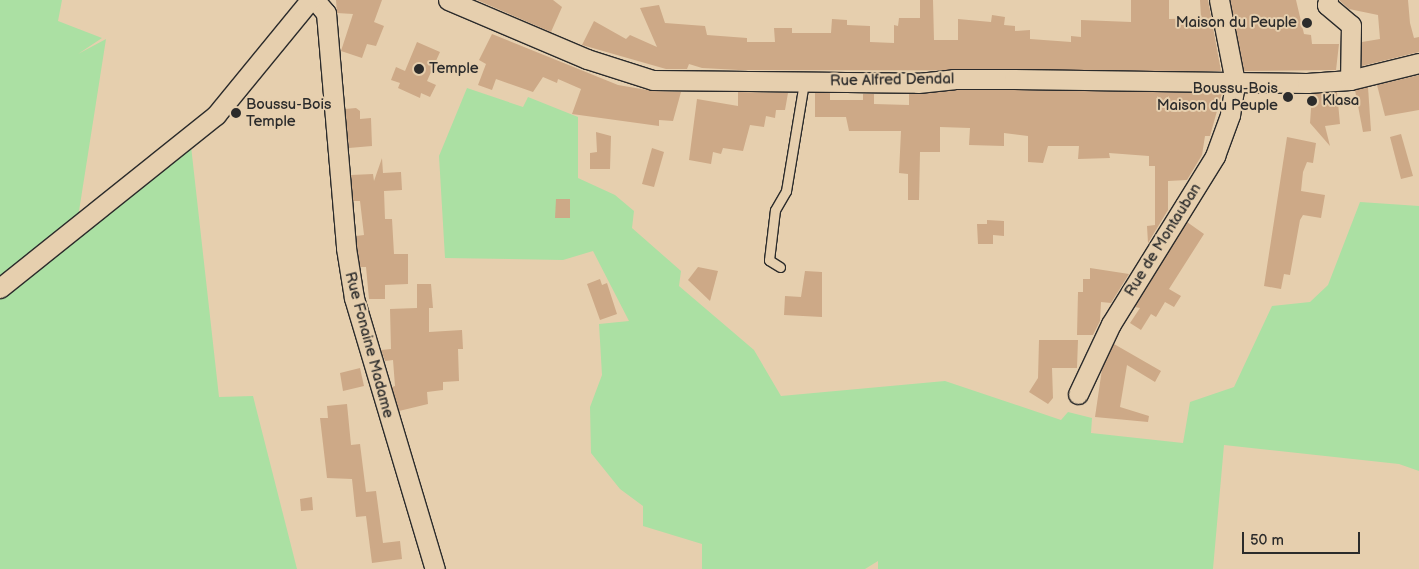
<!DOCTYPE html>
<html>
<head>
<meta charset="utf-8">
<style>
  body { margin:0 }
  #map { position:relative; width:1419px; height:569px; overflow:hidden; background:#e6cfae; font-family:"Balsamiq Sans",sans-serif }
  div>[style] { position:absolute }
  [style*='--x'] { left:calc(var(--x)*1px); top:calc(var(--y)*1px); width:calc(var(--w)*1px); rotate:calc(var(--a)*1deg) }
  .green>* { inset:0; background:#abe0a3 }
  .building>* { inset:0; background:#cda987 }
  .roads { filter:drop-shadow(1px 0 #2b2b2b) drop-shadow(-1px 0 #2b2b2b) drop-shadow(0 1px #2b2b2b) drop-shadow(0 -1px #2b2b2b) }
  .service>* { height:9px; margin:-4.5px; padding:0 4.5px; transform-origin:4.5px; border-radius:4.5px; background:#e6cfae }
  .minor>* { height:19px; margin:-9.5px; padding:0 9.5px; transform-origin:9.5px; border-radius:9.5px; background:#e6cfae }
  .dots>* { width:14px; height:14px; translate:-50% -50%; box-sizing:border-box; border:2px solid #e6cfae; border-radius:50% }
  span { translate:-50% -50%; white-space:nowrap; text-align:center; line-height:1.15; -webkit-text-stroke:4px #e6cfae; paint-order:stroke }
  .poi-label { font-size:15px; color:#2b2b2b }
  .right { translate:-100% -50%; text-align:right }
  .left { translate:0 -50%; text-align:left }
  .street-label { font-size:15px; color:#2b2b2b }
  .scale { position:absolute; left:1242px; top:532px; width:118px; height:22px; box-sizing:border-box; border:2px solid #2b2b2b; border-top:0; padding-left:6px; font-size:15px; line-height:18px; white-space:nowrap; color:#2b2b2b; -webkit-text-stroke:4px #e6cfae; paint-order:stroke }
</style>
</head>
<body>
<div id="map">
  <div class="green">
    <i style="clip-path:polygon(0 0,62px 0,58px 21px,102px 38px,78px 54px,106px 39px,77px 224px,190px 137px,219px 397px,253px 396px,297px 569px,0 569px)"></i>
    <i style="clip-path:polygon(467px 88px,523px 107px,528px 97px,578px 117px,578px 178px,615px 195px,634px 211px,632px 228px,681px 271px,679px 286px,754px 350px,781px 396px,945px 381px,1061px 420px,1068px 412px,1092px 418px,1091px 433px,1183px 443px,1190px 402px,1234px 387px,1272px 306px,1310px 302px,1328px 285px,1360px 202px,1419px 206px,1419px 471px,1399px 464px,1224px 445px,1213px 569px,878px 569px,878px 561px,865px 569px,702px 569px,702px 544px,643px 526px,643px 506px,620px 489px,591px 453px,590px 407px,602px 375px,599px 324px,629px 321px,593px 251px,563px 260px,445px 258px,439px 156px)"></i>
  </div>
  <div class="building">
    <i style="clip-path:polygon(336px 0,382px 0,374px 22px,384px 26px,376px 46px,367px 44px,362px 58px,341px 51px,353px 14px,337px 13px)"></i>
    <i style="clip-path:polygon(477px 0,553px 0,562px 7px,551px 32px)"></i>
    <i style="clip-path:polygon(920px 0,933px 0,934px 40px,958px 40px,958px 19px,991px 22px,992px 15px,1005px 17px,1004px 25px,1015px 26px,1015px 31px,1030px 30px,1030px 39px,1071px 42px,1071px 36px,1081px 37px,1081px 20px,1131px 22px,1131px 0,1169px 0,1169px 19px,1201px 18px,1200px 0,1208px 0,1221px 71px,739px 70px,702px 68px,689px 64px,687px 69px,666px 69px,582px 45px,594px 21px,626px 39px,630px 35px,657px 47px,640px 8px,659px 5px,665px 23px,705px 26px,707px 35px,747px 38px,747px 42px,775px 42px,774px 28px,792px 28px,792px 33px,831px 33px,832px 19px,847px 20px,847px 25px,870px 26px,870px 42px,894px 43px,894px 25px,898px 26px,899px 18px,920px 18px)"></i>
    <i style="clip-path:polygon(1230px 0,1296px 0,1304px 34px,1311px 35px,1312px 44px,1339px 44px,1336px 70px,1244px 71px)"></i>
    <i style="clip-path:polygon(1339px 0,1408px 0,1410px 23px,1414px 38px,1419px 37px,1419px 52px,1362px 66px,1362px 42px,1380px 39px,1378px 15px,1349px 9px)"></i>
    <i style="clip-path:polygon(492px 34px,618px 85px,653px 91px,681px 92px,673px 121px,659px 120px,659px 126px,572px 114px,581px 89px,558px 79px,557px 83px,543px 77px,533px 92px,496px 79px,492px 90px,478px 85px,486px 64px,479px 60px)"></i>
    <i style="clip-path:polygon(417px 42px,440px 52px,427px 81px,436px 85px,430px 97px,421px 93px,420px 98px,398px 88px,400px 83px,391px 80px,396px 67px,405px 71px)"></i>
    <i style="clip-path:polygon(1419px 75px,1419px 110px,1385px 116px,1377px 85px)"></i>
    <i style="clip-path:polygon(1368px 87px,1371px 131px,1363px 132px,1355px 90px)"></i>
    <i style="clip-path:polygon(955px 90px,1014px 90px,1222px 93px,1210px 136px,1205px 136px,1202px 155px,1187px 180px,1168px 181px,1168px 210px,1148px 243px,1147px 226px,1155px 225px,1155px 166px,1149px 166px,1149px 156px,1109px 153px,1110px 158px,1078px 159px,1079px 146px,1048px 146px,1043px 163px,1028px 162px,1028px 136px,1004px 133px,1004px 146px,969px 145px,970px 128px,940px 127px,940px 152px,920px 152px,919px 200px,908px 200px,908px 174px,899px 173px,901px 131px,849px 131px,846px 117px,815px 117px,815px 93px,830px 93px,830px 100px,863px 100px,863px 94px,874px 94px,874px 104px,909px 105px,909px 94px)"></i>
    <i style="clip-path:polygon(738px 92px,788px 93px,785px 110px,776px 110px,775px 118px,766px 116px,764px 127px,750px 125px,743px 151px,723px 148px,721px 154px,713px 152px,711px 164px,689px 160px,697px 99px,738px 106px)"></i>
    <i style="clip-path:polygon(1337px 92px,1340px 124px,1325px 126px,1330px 146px,1310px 123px,1312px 94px)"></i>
    <i style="clip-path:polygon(356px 108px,360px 111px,360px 119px,371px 118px,372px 146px,349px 148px,345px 109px)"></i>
    <i style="clip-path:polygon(596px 132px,611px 136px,610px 169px,590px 169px,590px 153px,597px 152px)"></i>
    <i style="clip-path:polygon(1401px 134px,1413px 176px,1401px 179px,1390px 137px)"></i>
    <i style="clip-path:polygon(1287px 137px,1316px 143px,1313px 163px,1307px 162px,1303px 172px,1301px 191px,1325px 195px,1321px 218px,1303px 215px,1300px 220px,1290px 275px,1284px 274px,1281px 289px,1264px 286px)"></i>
    <i style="clip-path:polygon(652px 148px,664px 152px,654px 187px,642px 184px)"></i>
    <i style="clip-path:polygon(382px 158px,383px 173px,401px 172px,402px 190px,384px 191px,385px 219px,392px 219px,394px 254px,408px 254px,408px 284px,385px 285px,385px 299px,369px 299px,366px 267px,360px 267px,357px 247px,356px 236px,364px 235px,360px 201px,353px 201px,351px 175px,373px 174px,374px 181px)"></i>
    <i style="clip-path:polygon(556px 199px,570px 199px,570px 218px,555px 218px)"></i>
    <i style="clip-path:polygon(987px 220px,1004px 221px,1004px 236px,993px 235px,993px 244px,978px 244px,977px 224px,987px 224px)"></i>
    <i style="clip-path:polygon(1187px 222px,1204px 234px,1169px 289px,1181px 296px,1174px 307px,1165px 302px,1156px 317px,1151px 314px,1141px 330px,1130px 323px,1140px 308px,1135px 307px)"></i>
    <i style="clip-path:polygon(698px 267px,718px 271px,710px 301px,688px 280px)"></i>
    <i style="clip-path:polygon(1090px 268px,1129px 274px,1111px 303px,1101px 302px,1100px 321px,1093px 335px,1077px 335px,1078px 292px,1083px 292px,1083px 279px,1090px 279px)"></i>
    <i style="clip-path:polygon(805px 271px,822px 272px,822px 317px,784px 315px,785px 296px,801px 297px)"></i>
    <i style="clip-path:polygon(600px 279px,602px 285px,607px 283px,617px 314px,600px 320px,587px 284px)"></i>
    <i style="clip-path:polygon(417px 284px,431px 284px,433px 308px,429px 308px,429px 332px,462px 330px,463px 349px,458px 349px,459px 381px,443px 382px,443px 390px,427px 392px,428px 404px,399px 411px,392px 387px,395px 386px,393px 360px,385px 361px,381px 350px,391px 349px,390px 309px,417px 308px)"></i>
    <i style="clip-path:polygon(1039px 340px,1078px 340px,1077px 368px,1052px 368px,1053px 398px,1048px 404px,1029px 392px,1038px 378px)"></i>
    <i style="clip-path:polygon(1114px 344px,1161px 371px,1155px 382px,1127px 365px,1120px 407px,1149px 416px,1148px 422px,1095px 417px,1102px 369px)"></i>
    <i style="clip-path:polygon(360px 368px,364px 386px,343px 391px,340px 373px)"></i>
    <i style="clip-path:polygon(347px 404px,351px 445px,360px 444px,366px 492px,376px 491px,383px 543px,400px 541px,402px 559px,372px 563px,366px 516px,356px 517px,352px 479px,327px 478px,320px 418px,328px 418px,327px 406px)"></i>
    <i style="clip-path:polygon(312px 497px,313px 510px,301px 511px,300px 499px)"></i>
  </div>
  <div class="roads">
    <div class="service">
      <i style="--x:780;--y:267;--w:13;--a:-148"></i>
      <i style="--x:769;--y:260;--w:50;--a:-83.2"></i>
      <i style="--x:775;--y:210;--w:22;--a:-60"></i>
      <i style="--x:786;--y:191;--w:110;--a:-80.6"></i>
    </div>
    <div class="minor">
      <i style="--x:315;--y:0;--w:17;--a:50"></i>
      <i style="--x:326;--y:13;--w:236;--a:85.1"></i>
      <i style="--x:346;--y:248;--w:51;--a:80.9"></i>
      <i style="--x:354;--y:298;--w:283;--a:73.4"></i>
      <i style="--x:448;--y:0;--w:151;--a:23"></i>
      <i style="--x:587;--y:59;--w:69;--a:17.7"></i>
      <i style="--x:653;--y:80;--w:265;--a:0.6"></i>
      <i style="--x:918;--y:83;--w:36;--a:-6"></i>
      <i style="--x:954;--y:79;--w:60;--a:0"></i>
      <i style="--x:1014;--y:79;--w:293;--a:0.8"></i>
      <i style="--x:1307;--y:83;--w:43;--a:-4"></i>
      <i style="--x:1350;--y:80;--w:71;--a:-13.8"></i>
      <i style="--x:1328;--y:0;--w:5;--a:101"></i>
      <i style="--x:1327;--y:5;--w:31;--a:40"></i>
      <i style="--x:1351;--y:25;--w:55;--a:91"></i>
      <i style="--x:0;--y:288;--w:277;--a:-38.7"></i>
      <i style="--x:216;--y:115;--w:149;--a:-50.7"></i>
      <i style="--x:1078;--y:394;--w:77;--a:-64.8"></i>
      <i style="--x:1111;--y:324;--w:198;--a:-58.2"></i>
      <i style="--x:1215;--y:156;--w:44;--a:-69.9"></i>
      <i style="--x:1230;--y:115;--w:33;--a:-81"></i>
      <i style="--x:1235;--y:82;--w:84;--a:-101"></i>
    </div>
  </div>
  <div class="dots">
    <i style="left:1307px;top:23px;background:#2b2b2b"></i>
    <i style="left:419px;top:69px;background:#2b2b2b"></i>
    <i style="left:1288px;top:97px;background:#2b2b2b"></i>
    <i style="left:1312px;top:101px;background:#2b2b2b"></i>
    <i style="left:236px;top:113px;background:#2b2b2b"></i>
  </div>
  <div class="poi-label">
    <span class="right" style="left:1297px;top:23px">Maison du Peuple</span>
    <span class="left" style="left:429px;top:69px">Temple</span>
    <span class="right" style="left:1278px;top:97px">Boussu-Bois<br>Maison du Peuple</span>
    <span class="left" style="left:1322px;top:101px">Klasa</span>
    <span class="left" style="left:246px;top:113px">Boussu-Bois<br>Temple</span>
  </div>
  <div class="street-label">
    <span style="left:892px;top:80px;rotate:-1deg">Rue Alfred Dendal</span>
    <span style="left:1163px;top:240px;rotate:-58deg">Rue de Montauban</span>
    <span style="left:369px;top:345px;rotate:75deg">Rue Fonaine Madame</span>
  </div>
  <div class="scale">50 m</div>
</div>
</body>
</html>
